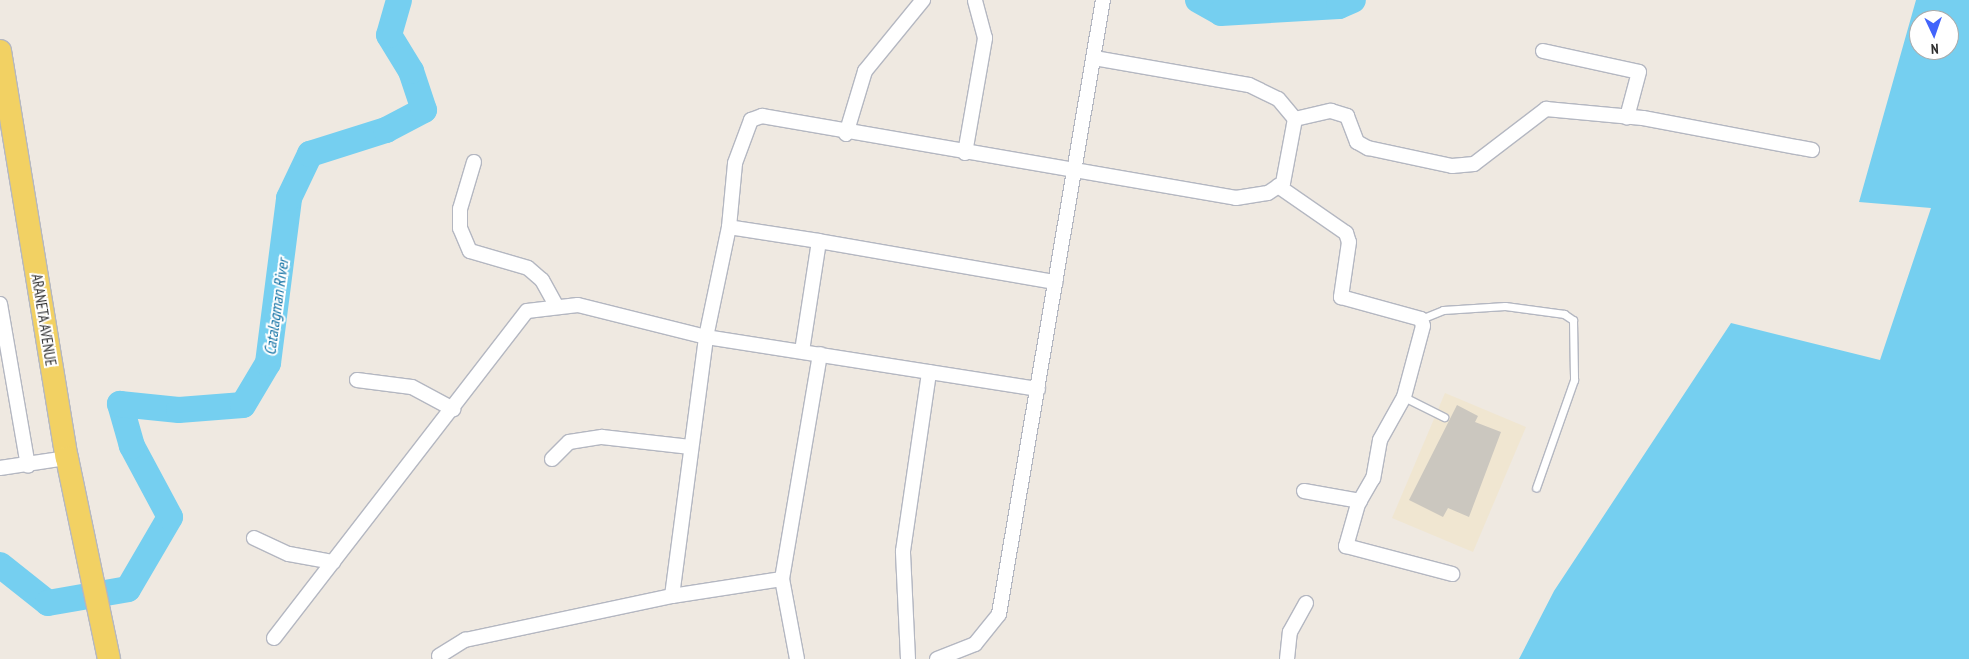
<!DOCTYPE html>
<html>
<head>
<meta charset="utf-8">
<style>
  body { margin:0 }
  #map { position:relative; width:1969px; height:659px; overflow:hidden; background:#efe9e1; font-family:"PT Sans Narrow",sans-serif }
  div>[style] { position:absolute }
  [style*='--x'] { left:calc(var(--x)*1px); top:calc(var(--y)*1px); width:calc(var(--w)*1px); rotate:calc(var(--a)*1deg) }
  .education>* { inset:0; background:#f0e6d1 }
  .water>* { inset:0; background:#75cff0 }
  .river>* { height:26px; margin:-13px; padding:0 13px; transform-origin:13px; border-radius:13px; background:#75cff0 }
  .building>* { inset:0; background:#cbc7bf }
  .roads { filter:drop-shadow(1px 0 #b4b7c1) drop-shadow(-1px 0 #b4b7c1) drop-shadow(0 1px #b4b7c1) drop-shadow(0 -1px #b4b7c1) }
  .service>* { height:7px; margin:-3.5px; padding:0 3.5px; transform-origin:3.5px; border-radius:3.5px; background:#fff }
  .minor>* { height:14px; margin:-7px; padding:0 7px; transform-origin:7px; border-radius:7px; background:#fff }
  .primary>* { height:22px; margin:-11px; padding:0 11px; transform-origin:11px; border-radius:11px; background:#f2d163 }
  span { translate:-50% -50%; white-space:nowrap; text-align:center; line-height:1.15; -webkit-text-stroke:4px #fff; paint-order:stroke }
  .street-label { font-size:15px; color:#2e2e2e }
  .water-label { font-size:16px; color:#0d6fa3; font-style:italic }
  .north { position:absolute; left:1909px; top:10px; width:50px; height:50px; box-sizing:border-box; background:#fff; border:1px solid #ababab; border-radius:50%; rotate:177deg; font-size:14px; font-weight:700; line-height:20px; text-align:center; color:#2e2e2e }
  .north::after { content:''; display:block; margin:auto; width:18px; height:22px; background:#4264fb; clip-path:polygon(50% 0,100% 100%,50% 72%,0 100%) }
</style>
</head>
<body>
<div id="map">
  <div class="education">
    <i style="clip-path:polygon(1445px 393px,1526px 427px,1473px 552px,1392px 518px)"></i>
  </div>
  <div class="water">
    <i style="clip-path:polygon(evenodd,1916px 0,1969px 0,1969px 659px,1519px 659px,1554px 591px,1731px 323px,1880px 360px,1931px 208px,1859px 202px,1916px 0,1919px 20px,1949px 20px,1949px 50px,1919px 50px,1919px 20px)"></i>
  </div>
  <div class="river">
    <i style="--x:1198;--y:0;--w:26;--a:29"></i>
    <i style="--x:1221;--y:13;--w:118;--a:-3.4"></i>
    <i style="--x:1339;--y:6;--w:15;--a:-23"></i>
    <i style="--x:0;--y:565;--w:61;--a:38.4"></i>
    <i style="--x:48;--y:603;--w:81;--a:-9.9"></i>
    <i style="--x:128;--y:589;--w:83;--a:-59.7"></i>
    <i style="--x:170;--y:517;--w:81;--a:-118.2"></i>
    <i style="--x:132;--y:446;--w:44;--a:-105.9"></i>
    <i style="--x:120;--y:404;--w:59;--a:5.8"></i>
    <i style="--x:179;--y:410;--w:64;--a:-4.5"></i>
    <i style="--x:243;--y:405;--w:49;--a:-59.2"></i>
    <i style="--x:268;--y:363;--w:166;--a:-82.7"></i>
    <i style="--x:289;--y:198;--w:49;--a:-64.5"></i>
    <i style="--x:310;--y:154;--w:80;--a:-17.5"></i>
    <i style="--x:386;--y:130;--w:43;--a:-27.8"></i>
    <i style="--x:424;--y:110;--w:41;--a:-108.4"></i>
    <i style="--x:411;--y:71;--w:42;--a:-121.4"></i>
    <i style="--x:389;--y:35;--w:36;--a:-74"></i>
  </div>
  <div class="building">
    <i style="clip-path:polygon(1457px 405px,1478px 416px,1475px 422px,1501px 432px,1469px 517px,1448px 508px,1443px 517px,1409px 500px)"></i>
  </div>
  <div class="roads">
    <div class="service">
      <i style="--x:1421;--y:319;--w:24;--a:-22"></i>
      <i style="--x:1443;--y:310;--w:62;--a:-3.7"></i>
      <i style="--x:1505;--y:306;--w:60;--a:7.7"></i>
      <i style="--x:1564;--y:314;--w:11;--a:34"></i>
      <i style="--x:1573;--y:320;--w:60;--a:89"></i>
      <i style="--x:1574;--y:380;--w:114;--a:109.4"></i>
      <i style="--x:1404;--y:397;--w:45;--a:26.6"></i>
    </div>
    <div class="minor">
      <i style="--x:1543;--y:51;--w:98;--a:12.3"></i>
      <i style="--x:1639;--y:72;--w:47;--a:104.9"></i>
      <i style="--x:1295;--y:119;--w:37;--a:-13"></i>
      <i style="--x:1331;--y:111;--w:17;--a:17"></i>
      <i style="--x:1347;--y:116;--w:28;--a:69"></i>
      <i style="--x:1357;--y:142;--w:13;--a:29"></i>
      <i style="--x:1368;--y:148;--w:86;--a:12.1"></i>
      <i style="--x:1452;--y:166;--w:22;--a:-5"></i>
      <i style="--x:1474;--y:164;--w:91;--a:-37.4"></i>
      <i style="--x:1546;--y:109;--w:97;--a:5.3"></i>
      <i style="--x:1643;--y:118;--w:172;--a:10.7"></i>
      <i style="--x:846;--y:134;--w:66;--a:-73.2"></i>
      <i style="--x:865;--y:71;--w:92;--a:-50.8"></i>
      <i style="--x:965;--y:153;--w:117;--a:-80.1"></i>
      <i style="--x:985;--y:38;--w:39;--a:-105"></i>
      <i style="--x:474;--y:162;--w:49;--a:106.6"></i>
      <i style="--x:460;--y:209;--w:19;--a:90"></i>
      <i style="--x:460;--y:228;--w:25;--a:67"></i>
      <i style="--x:470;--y:251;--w:60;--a:16.3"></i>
      <i style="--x:528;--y:268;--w:18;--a:41"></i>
      <i style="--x:542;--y:280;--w:29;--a:61"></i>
      <i style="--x:1278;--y:186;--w:83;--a:34.7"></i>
      <i style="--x:1346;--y:233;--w:9;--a:72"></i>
      <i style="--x:1349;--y:242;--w:56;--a:98.3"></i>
      <i style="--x:1341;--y:297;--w:83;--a:15.4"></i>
      <i style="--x:1421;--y:319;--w:7;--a:74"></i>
      <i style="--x:1423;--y:326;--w:73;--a:105"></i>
      <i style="--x:1404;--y:397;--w:49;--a:119.2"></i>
      <i style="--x:1380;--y:440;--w:39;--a:100"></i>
      <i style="--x:1373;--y:478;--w:30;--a:120"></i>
      <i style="--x:1358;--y:504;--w:44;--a:105.9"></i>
      <i style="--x:1346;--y:546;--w:110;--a:14.8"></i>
      <i style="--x:819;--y:241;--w:91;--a:-171.2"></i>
      <i style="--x:729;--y:227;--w:64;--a:-84.6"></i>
      <i style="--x:735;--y:163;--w:46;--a:-69.6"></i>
      <i style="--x:751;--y:120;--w:12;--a:-20"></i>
      <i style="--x:762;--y:116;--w:481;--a:9.8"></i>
      <i style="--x:1236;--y:198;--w:32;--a:-9"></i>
      <i style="--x:1268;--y:193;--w:18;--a:-34"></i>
      <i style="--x:1283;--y:183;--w:65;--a:-79.4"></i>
      <i style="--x:1295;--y:119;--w:26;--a:-130"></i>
      <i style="--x:1278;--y:99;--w:32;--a:-154"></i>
      <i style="--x:1249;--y:85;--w:157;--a:-170.1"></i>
      <i style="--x:0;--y:304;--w:164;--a:80.2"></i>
      <i style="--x:802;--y:351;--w:111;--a:-81.2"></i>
      <i style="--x:819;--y:241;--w:240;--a:9.9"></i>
      <i style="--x:357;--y:380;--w:55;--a:7.3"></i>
      <i style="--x:412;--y:387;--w:47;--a:28.2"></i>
      <i style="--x:552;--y:459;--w:24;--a:-45"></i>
      <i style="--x:569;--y:442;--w:33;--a:-9"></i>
      <i style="--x:602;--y:437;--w:89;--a:6.5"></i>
      <i style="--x:0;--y:468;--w:68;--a:-8.5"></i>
      <i style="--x:1304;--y:491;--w:57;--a:10.1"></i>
      <i style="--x:254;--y:538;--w:38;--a:25"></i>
      <i style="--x:289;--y:554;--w:45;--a:10.3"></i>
      <i style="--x:672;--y:596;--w:261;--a:-82.5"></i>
      <i style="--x:706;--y:337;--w:112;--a:-78.2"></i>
      <i style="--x:274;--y:638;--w:413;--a:-52.3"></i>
      <i style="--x:527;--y:311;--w:51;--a:-6.7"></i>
      <i style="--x:578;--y:305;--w:132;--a:14"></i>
      <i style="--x:706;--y:337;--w:336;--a:8.9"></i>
      <i style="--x:439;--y:656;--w:31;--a:-32"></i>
      <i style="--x:465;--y:640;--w:212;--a:-12"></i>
      <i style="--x:672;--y:596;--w:111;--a:-8.8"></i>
      <i style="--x:797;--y:659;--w:81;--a:-100.6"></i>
      <i style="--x:782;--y:579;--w:228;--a:-80.4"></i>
      <i style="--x:908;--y:659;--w:108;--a:-92.7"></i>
      <i style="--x:903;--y:551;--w:181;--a:-81.7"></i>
      <i style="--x:937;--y:659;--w:41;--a:-21.5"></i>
      <i style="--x:975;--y:644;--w:38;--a:-51"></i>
      <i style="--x:999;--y:614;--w:623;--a:-80.39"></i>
      <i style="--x:1287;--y:659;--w:27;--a:-84"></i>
      <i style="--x:1290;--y:632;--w:33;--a:-61"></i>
    </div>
    <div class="primary">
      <i style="--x:0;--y:51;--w:412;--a:80.7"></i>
      <i style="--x:67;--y:458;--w:205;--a:78.2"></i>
    </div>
  </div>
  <div class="street-label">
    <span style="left:44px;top:320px;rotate:81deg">ARANETA AVENUE</span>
  </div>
  <div class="water-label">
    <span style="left:276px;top:307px;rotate:-82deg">Catalagman River</span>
  </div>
  <div class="north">N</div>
</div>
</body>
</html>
